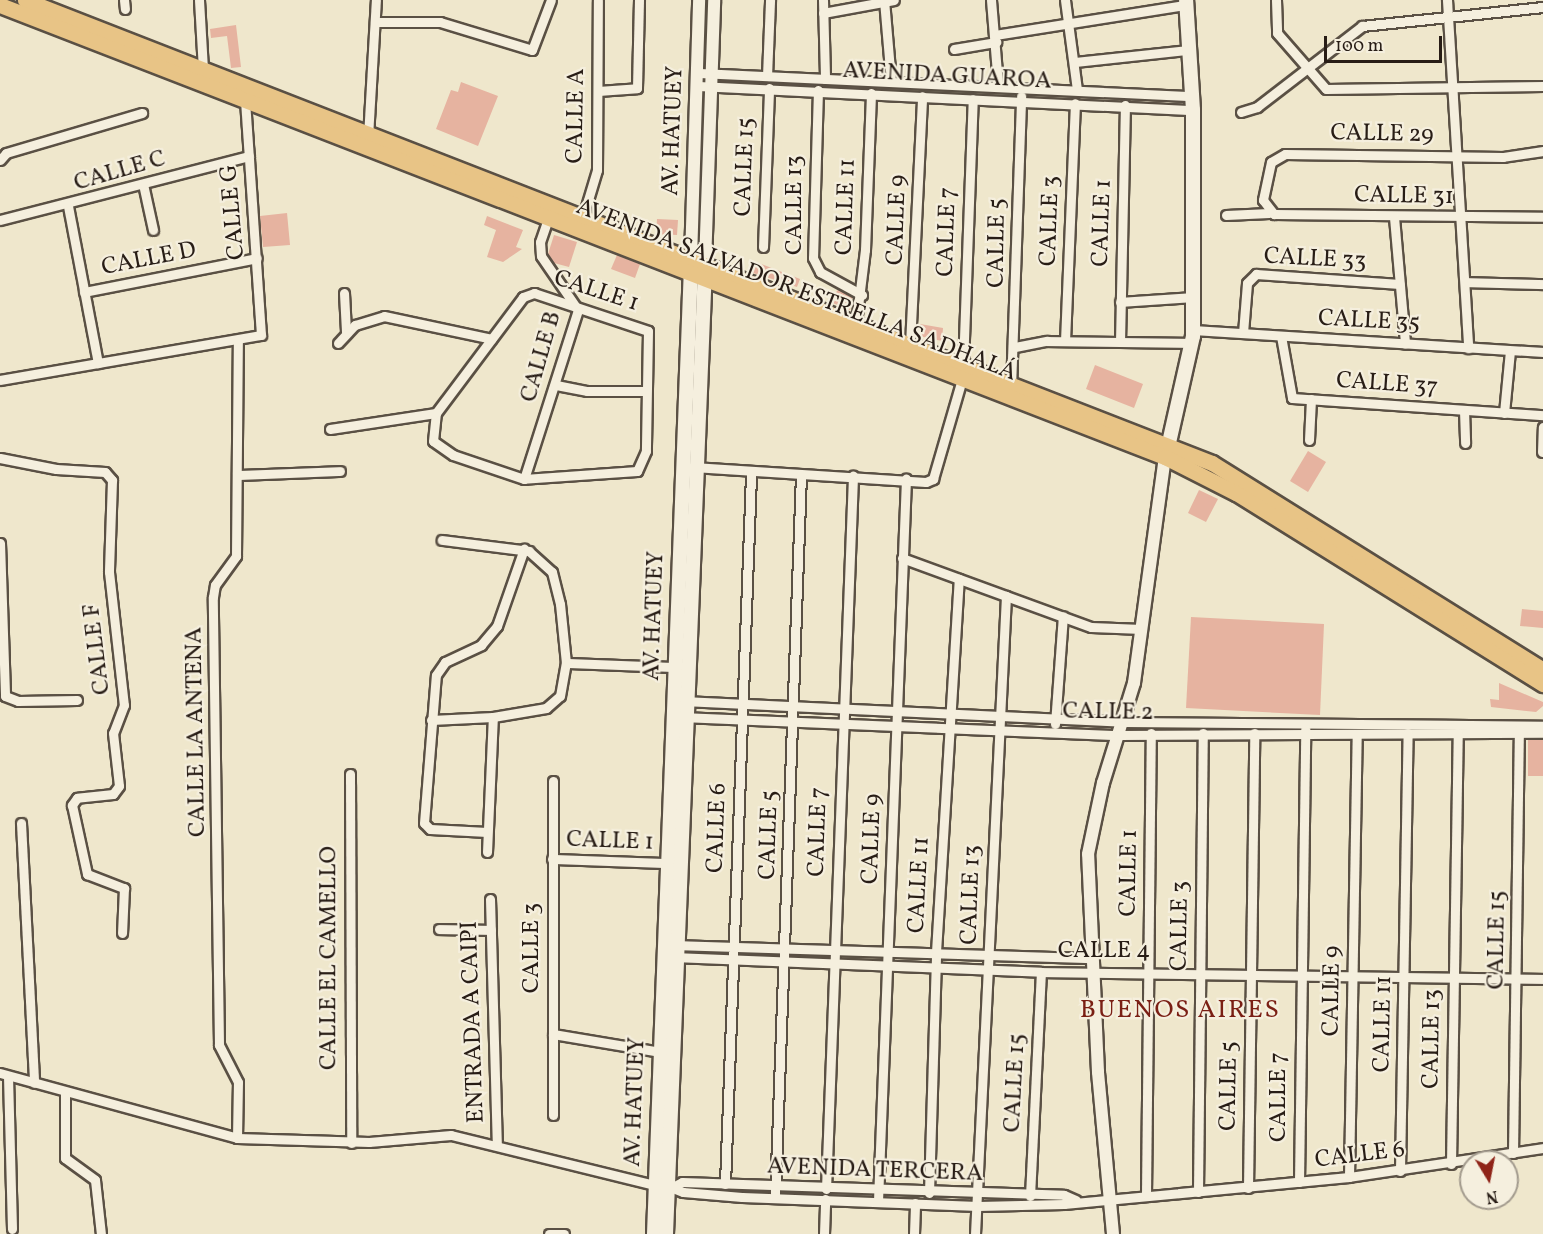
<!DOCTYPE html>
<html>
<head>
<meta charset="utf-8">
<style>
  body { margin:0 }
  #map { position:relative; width:1543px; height:1234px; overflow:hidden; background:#efe7cc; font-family:Vollkorn,serif }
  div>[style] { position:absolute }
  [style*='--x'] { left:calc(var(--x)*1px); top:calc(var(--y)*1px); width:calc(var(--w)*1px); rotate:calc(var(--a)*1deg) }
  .building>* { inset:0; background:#e6b3a0 }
  .roads { filter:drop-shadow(2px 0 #5a5044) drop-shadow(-2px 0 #5a5044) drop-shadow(0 2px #5a5044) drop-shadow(0 -2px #5a5044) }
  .minor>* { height:9px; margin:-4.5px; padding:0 4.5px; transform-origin:4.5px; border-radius:4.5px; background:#f5efde }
  .tertiary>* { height:12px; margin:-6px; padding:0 6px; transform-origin:6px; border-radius:6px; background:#f5efde }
  .secondary>* { height:14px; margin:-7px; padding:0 7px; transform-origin:7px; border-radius:7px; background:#f5efde }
  .trunk>* { height:15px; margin:-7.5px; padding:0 7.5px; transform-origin:7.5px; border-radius:7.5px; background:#e8c486 }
  span { translate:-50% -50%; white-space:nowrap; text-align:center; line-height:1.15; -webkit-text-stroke:4.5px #f5efde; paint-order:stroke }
  .street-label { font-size:24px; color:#281d16 }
  .neighbourhood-label { font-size:26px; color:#7a1f14; letter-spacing:1.5px }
  .north { position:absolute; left:1459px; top:1150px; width:60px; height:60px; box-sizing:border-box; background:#f5efde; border:2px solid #a39b8e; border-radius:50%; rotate:170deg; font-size:16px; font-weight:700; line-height:24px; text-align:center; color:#281d16 }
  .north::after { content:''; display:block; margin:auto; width:21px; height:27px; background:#8f2418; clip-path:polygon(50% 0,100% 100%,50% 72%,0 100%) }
  .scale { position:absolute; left:1324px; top:36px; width:118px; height:27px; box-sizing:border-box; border:3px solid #281d16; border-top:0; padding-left:8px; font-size:18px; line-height:21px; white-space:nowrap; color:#281d16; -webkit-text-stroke:4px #f5efde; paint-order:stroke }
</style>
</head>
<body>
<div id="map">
  <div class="building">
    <i style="clip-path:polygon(236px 25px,241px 67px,231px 68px,227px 36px,211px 38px,210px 29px)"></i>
    <i style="clip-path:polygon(461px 82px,498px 96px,478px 146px,436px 129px,451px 90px,458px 92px)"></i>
    <i style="clip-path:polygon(287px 213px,290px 245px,263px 247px,260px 216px)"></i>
    <i style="clip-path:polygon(487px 216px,523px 230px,516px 247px,522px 249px,503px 262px,487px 257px,496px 230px,484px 225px)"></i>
    <i style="clip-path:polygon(657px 219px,678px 220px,677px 235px,656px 234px)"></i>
    <i style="clip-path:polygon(554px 235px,577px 242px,569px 267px,554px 263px,548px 254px)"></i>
    <i style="clip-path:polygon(617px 255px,640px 264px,635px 278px,611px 269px)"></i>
    <i style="clip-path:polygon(756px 262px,800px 279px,797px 287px,753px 273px)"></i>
    <i style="clip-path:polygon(838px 290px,852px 297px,850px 310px,828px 301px)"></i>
    <i style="clip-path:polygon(920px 324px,943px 328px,942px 341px,919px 336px)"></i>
    <i style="clip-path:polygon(1095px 365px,1143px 384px,1134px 408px,1086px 389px)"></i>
    <i style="clip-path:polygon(1308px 451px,1326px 462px,1308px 492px,1290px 481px)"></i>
    <i style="clip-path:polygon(1199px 490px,1218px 499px,1206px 522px,1188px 513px)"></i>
    <i style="clip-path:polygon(1522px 609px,1543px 611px,1543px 628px,1520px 626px)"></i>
    <i style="clip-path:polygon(1191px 617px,1324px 624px,1320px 715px,1186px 708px)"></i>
    <i style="clip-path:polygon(1499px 683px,1543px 702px,1543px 706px,1536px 712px,1491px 707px,1490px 699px,1499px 700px)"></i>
    <i style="clip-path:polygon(1528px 740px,1543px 740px,1543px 776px,1528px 776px)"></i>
  </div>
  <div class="roads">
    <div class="minor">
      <i style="--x:124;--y:0;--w:9;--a:84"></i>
      <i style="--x:199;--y:0;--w:69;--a:86.7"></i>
      <i style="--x:823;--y:0;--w:79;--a:88.5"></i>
      <i style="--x:884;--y:0;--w:82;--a:85.1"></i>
      <i style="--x:991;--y:0;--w:86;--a:85.3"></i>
      <i style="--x:1065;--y:0;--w:91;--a:82.4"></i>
      <i style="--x:1276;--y:0;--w:33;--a:88"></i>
      <i style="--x:1277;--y:33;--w:74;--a:48.8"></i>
      <i style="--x:1326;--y:89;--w:217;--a:-0.8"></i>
      <i style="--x:1447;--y:0;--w:349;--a:86.5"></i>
      <i style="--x:823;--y:13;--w:72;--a:-10.4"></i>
      <i style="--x:375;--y:22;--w:65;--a:0"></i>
      <i style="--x:440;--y:22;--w:96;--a:16.9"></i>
      <i style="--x:532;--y:50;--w:53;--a:-69.2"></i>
      <i style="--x:995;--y:35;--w:192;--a:-9"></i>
      <i style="--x:954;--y:49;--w:43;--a:-9.5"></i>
      <i style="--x:1075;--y:62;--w:114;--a:-6.1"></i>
      <i style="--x:699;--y:73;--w:494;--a:2.7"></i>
      <i style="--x:767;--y:76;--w:76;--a:-87.7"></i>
      <i style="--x:698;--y:86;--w:496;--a:2.8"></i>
      <i style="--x:818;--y:90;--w:168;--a:91.7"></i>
      <i style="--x:813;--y:258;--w:16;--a:63"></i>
      <i style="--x:820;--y:272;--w:48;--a:28.7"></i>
      <i style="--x:598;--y:91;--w:39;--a:-4"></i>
      <i style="--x:637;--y:88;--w:88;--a:-88.7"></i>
      <i style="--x:1241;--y:112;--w:17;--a:-17"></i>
      <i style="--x:1257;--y:107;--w:133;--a:-37.6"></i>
      <i style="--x:1362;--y:26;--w:182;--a:-6"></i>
      <i style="--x:368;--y:137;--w:137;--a:-86.7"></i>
      <i style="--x:1543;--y:151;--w:40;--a:171.5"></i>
      <i style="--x:1503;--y:157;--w:218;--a:-179.2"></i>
      <i style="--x:1285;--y:154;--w:16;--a:150"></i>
      <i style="--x:1271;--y:162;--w:39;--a:102"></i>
      <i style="--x:1263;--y:200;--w:18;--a:52"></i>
      <i style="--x:1274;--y:214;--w:269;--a:0.6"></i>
      <i style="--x:0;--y:160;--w:9;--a:-49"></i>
      <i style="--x:6;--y:153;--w:142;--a:-16.4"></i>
      <i style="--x:143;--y:184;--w:47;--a:77.7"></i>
      <i style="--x:68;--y:206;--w:160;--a:79.2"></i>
      <i style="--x:1226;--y:215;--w:43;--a:-2.7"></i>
      <i style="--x:1394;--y:217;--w:127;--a:85"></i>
      <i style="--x:0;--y:220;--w:257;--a:-14.4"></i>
      <i style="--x:582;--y:220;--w:52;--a:-73.3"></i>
      <i style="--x:597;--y:170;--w:170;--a:-89.7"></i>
      <i style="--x:763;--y:247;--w:159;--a:-87.8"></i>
      <i style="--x:1466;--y:282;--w:77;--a:1.5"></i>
      <i style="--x:84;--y:292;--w:176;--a:-11.1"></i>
      <i style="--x:344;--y:293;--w:39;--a:87"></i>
      <i style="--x:534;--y:293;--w:120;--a:18.4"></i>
      <i style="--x:648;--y:331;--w:120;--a:91"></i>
      <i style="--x:646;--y:451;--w:22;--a:114"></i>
      <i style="--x:637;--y:471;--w:113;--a:176"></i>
      <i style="--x:524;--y:479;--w:75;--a:-161.3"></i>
      <i style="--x:453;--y:455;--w:24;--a:-145"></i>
      <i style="--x:433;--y:441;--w:28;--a:-84"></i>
      <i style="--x:436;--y:413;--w:145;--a:-53.1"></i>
      <i style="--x:523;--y:297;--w:12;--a:-20"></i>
      <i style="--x:1120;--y:302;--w:73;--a:-3.9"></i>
      <i style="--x:856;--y:323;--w:74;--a:-83"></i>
      <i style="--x:865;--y:250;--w:157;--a:-87.8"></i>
      <i style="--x:1193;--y:330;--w:351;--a:3.6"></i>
      <i style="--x:1243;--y:333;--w:50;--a:-85.4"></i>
      <i style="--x:1247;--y:283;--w:13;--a:-45"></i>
      <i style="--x:1256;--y:274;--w:144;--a:4"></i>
      <i style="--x:1281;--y:336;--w:63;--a:79.9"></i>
      <i style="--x:1292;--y:398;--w:252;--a:3.9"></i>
      <i style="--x:1065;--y:341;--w:238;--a:-87.6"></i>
      <i style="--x:1120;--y:342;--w:237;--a:-88.8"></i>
      <i style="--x:338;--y:343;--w:25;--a:-47"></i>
      <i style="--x:355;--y:325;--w:30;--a:-17"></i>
      <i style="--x:384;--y:316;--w:110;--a:12"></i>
      <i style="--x:910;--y:345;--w:249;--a:-87.2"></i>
      <i style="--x:1015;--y:347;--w:33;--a:-11"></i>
      <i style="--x:1047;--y:341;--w:145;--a:0.8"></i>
      <i style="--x:963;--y:366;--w:267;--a:-87.9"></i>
      <i style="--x:0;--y:380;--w:265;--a:-9.8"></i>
      <i style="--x:261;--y:335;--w:238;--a:-93.9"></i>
      <i style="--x:556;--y:385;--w:32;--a:11"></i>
      <i style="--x:587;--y:391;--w:59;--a:0"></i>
      <i style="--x:1011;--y:388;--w:292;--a:-88"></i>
      <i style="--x:1464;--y:410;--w:33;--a:88"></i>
      <i style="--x:1504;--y:413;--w:62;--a:-84.5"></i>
      <i style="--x:330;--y:429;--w:107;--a:-8.6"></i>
      <i style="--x:1309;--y:440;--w:41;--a:-87.2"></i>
      <i style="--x:1542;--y:452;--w:25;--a:-88"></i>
      <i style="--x:0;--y:458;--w:57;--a:11.1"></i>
      <i style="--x:56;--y:469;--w:49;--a:3.5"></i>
      <i style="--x:105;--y:472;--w:11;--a:49"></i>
      <i style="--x:112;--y:480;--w:92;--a:91.9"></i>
      <i style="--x:109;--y:572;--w:134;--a:83.6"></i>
      <i style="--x:124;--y:705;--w:30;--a:111"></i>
      <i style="--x:113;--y:733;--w:53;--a:83.5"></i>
      <i style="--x:119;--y:786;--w:10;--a:127"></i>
      <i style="--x:113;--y:794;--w:36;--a:174"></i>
      <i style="--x:77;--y:798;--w:9;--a:126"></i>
      <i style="--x:72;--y:805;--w:71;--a:77.7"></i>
      <i style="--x:87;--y:874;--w:40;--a:21"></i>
      <i style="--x:124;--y:888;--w:45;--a:92.5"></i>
      <i style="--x:693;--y:467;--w:233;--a:3.7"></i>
      <i style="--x:926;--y:482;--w:8;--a:-23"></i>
      <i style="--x:933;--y:479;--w:104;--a:-73.8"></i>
      <i style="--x:237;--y:475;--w:103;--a:-2.2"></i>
      <i style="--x:524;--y:479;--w:177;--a:-72.3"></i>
      <i style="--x:578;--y:310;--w:65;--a:-124.4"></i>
      <i style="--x:541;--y:256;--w:14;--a:-94"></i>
      <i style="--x:540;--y:242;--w:24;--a:-71"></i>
      <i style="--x:0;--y:543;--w:153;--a:88.1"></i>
      <i style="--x:5;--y:696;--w:14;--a:21"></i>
      <i style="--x:18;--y:701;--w:59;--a:-1"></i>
      <i style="--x:902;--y:558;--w:201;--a:20.1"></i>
      <i style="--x:1091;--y:627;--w:51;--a:2.2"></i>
      <i style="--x:566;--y:663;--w:109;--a:2.1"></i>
      <i style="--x:682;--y:701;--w:442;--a:2.7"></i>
      <i style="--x:1124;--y:722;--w:419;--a:0.5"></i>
      <i style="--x:681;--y:717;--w:438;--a:2.4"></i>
      <i style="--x:1119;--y:735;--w:424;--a:-0.3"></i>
      <i style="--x:431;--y:720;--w:62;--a:-2.8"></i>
      <i style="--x:493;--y:717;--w:54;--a:-9.6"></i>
      <i style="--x:546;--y:708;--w:18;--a:-41"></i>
      <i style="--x:560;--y:696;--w:34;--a:-80"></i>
      <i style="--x:566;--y:663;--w:59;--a:-95.8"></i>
      <i style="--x:560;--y:604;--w:33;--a:-104"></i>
      <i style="--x:552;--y:572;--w:31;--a:-138"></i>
      <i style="--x:529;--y:551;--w:88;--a:-172.8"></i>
      <i style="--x:1055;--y:724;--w:108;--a:-85.8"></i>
      <i style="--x:350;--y:774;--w:369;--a:89.8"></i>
      <i style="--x:553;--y:781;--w:334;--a:90"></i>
      <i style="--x:21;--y:823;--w:260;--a:87.1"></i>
      <i style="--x:487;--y:832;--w:57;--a:-177"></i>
      <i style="--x:430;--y:829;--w:8;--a:-135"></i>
      <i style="--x:424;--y:823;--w:148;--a:-85.4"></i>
      <i style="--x:436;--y:675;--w:16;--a:-55"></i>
      <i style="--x:445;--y:662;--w:40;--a:-25"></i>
      <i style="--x:481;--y:645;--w:25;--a:-50"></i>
      <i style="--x:497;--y:626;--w:82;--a:-70.7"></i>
      <i style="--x:487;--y:852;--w:135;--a:-87.5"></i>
      <i style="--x:552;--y:859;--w:114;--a:2"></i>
      <i style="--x:490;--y:899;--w:244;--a:88.4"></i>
      <i style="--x:439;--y:929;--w:52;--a:1.1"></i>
      <i style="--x:673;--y:945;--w:420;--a:1.8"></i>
      <i style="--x:673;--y:957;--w:368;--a:2.3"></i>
      <i style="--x:1041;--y:972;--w:502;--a:0.8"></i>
      <i style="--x:553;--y:1034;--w:109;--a:9.5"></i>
      <i style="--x:0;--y:1073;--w:246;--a:15.3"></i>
      <i style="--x:237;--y:1138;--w:132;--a:1.7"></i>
      <i style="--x:369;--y:1142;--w:82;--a:-4.9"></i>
      <i style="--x:451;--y:1135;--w:210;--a:13.8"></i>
      <i style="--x:8;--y:1076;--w:153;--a:88.5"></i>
      <i style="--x:65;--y:1092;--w:66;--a:90"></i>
      <i style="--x:65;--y:1158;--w:37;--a:36"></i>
      <i style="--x:95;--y:1180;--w:54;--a:83.7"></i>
      <i style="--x:237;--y:1138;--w:56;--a:-89"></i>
      <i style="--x:238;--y:1082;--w:42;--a:-117.2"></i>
      <i style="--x:219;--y:1045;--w:448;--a:-90.8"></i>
      <i style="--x:213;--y:597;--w:12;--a:-81"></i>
      <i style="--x:215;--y:585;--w:36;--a:-54"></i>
      <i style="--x:236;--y:556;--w:216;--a:-89.5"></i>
      <i style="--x:1513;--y:1153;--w:424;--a:-89.2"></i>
      <i style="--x:1451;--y:1164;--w:431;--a:-89.1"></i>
      <i style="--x:1400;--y:1171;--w:438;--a:-89"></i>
      <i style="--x:1349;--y:1177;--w:443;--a:-89"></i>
      <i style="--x:1299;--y:1182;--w:453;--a:-89.2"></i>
      <i style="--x:725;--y:1184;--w:710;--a:-87.9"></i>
      <i style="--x:668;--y:1186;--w:16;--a:22"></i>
      <i style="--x:683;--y:1192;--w:59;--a:4.8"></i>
      <i style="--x:742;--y:1197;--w:236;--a:2.2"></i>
      <i style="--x:978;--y:1206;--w:86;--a:-1.3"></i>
      <i style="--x:1064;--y:1204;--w:286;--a:-5.4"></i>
      <i style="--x:1349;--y:1177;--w:196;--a:-8.5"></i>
      <i style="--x:673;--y:1187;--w:10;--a:-29"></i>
      <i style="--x:682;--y:1182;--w:382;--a:1.9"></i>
      <i style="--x:1064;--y:1195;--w:13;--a:23"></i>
      <i style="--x:1248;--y:1188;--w:455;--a:-89.2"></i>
      <i style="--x:826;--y:1189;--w:714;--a:-87.83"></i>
      <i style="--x:1198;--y:1192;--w:459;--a:-89.4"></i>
      <i style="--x:929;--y:1193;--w:241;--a:-88.3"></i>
      <i style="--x:936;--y:952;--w:374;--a:-86.5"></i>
      <i style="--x:1146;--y:1194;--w:461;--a:-89.4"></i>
      <i style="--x:1030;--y:1196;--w:224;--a:-87.2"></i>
      <i style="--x:775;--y:1197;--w:723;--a:-87.94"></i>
      <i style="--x:878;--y:1201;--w:723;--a:-87.78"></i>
      <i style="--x:549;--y:1234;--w:15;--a:0"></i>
      <i style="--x:824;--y:1234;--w:35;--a:-88"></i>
      <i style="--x:914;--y:1234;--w:31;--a:-88"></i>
      <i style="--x:975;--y:1234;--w:639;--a:-87.22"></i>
    </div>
    <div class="tertiary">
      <i style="--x:691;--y:259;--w:259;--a:-88.2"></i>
      <i style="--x:705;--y:264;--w:264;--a:-88"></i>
      <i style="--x:1113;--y:1234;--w:163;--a:-95.3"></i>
      <i style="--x:1098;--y:1072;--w:218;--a:-92.6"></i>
      <i style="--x:1088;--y:854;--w:73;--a:-78.1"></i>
      <i style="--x:1103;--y:783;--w:105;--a:-72.8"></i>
      <i style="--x:1134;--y:683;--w:228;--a:-82.2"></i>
    </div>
    <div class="secondary">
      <i style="--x:1166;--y:456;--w:123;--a:-77.3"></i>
      <i style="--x:1193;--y:336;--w:226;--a:-90"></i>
      <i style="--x:1193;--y:110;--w:110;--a:-93.6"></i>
      <i style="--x:654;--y:1234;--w:970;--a:-87.81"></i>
      <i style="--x:666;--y:1234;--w:967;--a:-87.69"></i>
    </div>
    <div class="trunk">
      <i style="--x:25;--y:0;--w:1274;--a:21.31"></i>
      <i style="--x:1212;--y:463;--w:390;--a:32"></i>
      <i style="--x:0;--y:5;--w:1250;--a:21.21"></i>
      <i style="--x:1165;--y:457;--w:80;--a:26.9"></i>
      <i style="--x:1236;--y:493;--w:362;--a:31.9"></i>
    </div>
  </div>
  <div class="street-label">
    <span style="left:947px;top:77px;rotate:3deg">AVENIDA GUAROA</span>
    <span style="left:577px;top:116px;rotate:-89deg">CALLE A</span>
    <span style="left:674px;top:131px;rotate:-88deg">AV. HATUEY</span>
    <span style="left:1382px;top:135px;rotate:1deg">CALLE 29</span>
    <span style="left:746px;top:167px;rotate:-88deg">CALLE 15</span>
    <span style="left:120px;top:172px;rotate:-16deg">CALLE C</span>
    <span style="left:1404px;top:197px;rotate:1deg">CALLE 31</span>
    <span style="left:796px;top:205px;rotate:-90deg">CALLE 13</span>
    <span style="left:847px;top:207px;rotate:-88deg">CALLE 11</span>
    <span style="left:234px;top:212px;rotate:-95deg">CALLE G</span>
    <span style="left:898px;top:220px;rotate:-88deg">CALLE 9</span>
    <span style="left:1051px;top:221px;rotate:-88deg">CALLE 3</span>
    <span style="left:1103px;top:223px;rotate:-88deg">CALLE 1</span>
    <span style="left:948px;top:232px;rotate:-88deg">CALLE 7</span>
    <span style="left:998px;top:243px;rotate:-89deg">CALLE 5</span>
    <span style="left:149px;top:260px;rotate:-11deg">CALLE D</span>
    <span style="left:1315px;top:260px;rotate:3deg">CALLE 33</span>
    <span style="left:796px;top:291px;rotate:21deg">AVENIDA SALVADOR ESTRELLA SADHALÁ</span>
    <span style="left:596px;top:292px;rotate:18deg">CALLE 1</span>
    <span style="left:1369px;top:322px;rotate:3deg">CALLE 35</span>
    <span style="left:542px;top:357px;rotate:-74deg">CALLE B</span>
    <span style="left:1387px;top:385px;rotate:4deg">CALLE 37</span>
    <span style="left:655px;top:616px;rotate:-88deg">AV. HATUEY</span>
    <span style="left:98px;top:649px;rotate:-97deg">CALLE F</span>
    <span style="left:1108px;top:713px;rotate:1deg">CALLE 2</span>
    <span style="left:197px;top:732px;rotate:-91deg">CALLE LA ANTENA</span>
    <span style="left:718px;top:828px;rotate:-88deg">CALLE 6</span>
    <span style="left:819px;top:832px;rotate:-88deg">CALLE 7</span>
    <span style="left:770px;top:835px;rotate:-88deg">CALLE 5</span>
    <span style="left:873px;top:839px;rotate:-88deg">CALLE 9</span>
    <span style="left:610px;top:842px;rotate:2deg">CALLE 1</span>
    <span style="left:1130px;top:873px;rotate:-89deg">CALLE 1</span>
    <span style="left:920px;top:885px;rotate:-87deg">CALLE 11</span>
    <span style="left:972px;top:895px;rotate:-88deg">CALLE 13</span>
    <span style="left:1181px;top:926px;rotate:-89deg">CALLE 3</span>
    <span style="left:1498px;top:940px;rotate:-89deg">CALLE 15</span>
    <span style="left:533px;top:948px;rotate:-90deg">CALLE 3</span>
    <span style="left:1104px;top:952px">CALLE 4</span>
    <span style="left:330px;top:958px;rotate:-90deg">CALLE EL CAMELLO</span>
    <span style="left:1333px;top:991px;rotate:-89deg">CALLE 9</span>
    <span style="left:474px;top:1022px;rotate:-92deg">ENTRADA A CAIPI</span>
    <span style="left:1384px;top:1024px;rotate:-89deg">CALLE 11</span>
    <span style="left:1433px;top:1039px;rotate:-89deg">CALLE 13</span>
    <span style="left:1016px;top:1083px;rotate:-87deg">CALLE 15</span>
    <span style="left:1230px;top:1086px;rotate:-89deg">CALLE 5</span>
    <span style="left:1280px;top:1097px;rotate:-90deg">CALLE 7</span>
    <span style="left:636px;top:1102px;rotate:-88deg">AV. HATUEY</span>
    <span style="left:1360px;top:1156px;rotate:-7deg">CALLE 6</span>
    <span style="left:875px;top:1171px;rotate:2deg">AVENIDA TERCERA</span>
  </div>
  <div class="neighbourhood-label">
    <span style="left:1180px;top:1011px">BUENOS AIRES</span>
  </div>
  <div class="north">N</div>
  <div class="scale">100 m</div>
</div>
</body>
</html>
